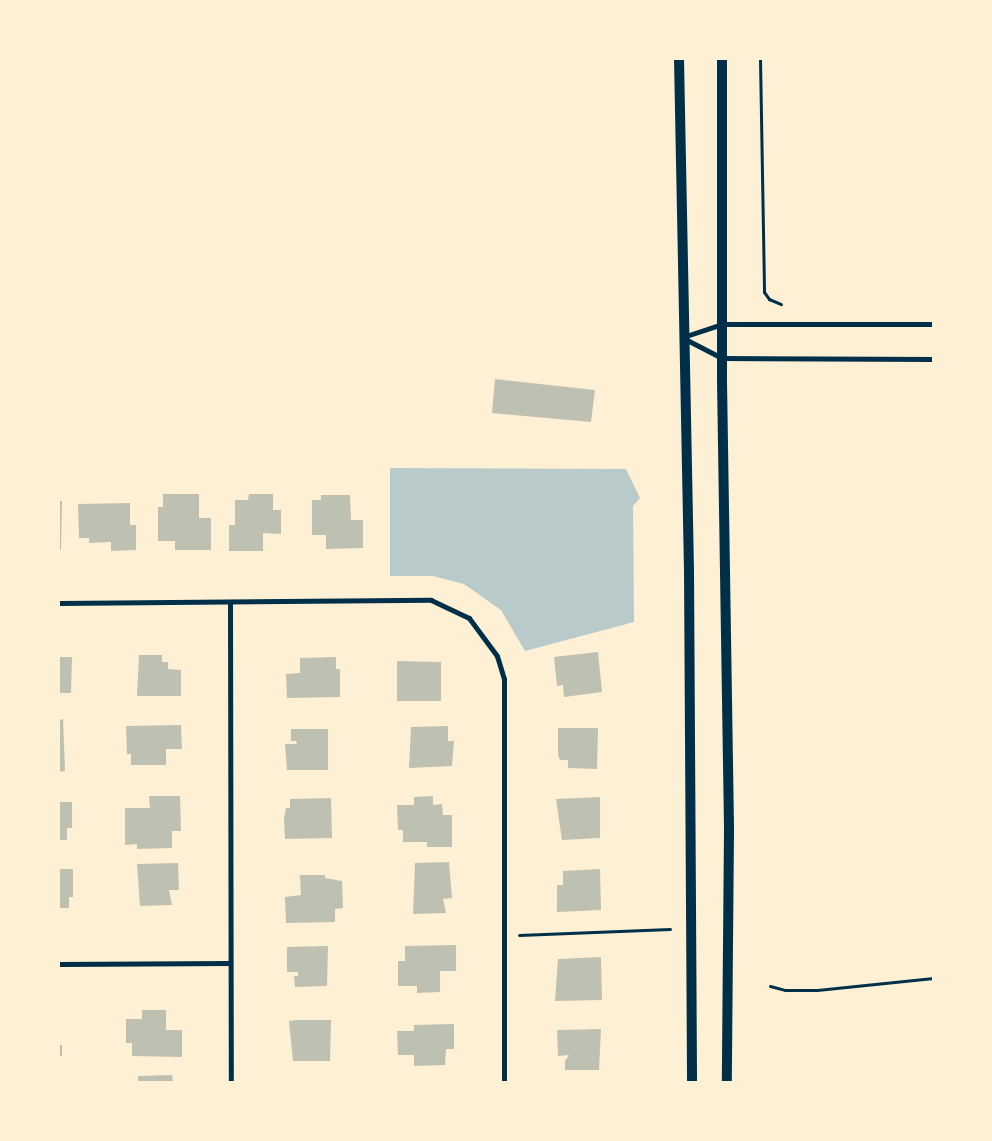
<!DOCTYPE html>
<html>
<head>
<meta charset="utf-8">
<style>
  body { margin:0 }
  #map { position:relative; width:992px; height:1141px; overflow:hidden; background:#fdf0d5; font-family:"Archivo Narrow",sans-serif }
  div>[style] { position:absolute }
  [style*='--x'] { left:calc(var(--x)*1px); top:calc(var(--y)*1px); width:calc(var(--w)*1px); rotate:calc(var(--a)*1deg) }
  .green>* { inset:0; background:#b9caca }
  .building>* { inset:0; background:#bec0b2 }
  .path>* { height:3px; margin:-1.5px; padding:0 1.5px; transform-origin:1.5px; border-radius:1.5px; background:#003049 }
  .minor>* { height:5px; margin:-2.5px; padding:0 2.5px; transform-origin:2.5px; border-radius:2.5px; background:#003049 }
  .secondary>* { height:10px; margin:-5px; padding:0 5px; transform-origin:5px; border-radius:5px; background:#003049 }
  span { translate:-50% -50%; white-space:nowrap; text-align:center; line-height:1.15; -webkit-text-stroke:5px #fdf0d5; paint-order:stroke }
  .frame { position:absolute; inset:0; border:60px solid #fdf0d5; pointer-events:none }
</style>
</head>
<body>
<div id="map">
  <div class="green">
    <i style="clip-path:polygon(390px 468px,626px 469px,640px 498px,633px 506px,634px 622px,525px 651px,501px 610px,464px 584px,433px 576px,390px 576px)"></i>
  </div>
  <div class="building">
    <i style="clip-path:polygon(495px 379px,595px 390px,591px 422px,492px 413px)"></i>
    <i style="clip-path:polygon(163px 494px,199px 494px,199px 518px,211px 518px,211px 550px,175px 550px,175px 541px,158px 541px,158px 507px,163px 507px)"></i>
    <i style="clip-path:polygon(249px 494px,273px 494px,273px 510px,281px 510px,281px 534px,263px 533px,263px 551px,229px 551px,229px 525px,235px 525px,235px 500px,248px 500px)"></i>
    <i style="clip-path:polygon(321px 495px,350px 495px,351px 520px,363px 520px,363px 548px,326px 549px,326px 535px,312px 535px,312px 500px,321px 500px)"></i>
    <i style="clip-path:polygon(59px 501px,62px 501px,61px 550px,59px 550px)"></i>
    <i style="clip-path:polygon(130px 503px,130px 525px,136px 525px,136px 550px,111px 551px,111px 542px,89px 543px,89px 538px,79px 538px,78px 504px)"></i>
    <i style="clip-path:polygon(598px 652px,602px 692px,564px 697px,563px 685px,557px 686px,554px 657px)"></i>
    <i style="clip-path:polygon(139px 655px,162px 655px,162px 662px,168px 662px,168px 669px,181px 670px,181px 696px,137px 696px)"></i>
    <i style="clip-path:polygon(59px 657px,72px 657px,71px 693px,59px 693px)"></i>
    <i style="clip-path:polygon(336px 657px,336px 669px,340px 669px,340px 697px,287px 698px,286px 674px,300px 673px,300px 658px)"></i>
    <i style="clip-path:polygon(397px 661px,441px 662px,441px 701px,397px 701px)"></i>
    <i style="clip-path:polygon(63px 719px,65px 771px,59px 772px,59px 720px)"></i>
    <i style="clip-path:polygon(181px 725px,182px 749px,166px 749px,166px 765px,131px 765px,131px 754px,127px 754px,126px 726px)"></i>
    <i style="clip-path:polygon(448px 726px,448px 741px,454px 741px,452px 766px,409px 768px,411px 727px)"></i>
    <i style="clip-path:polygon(558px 728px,598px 728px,597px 769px,568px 768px,568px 760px,560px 760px,558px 755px)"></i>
    <i style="clip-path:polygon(291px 729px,328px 729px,328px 770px,287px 770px,285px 744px,297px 744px,296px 741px,291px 741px)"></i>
    <i style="clip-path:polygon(149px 796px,180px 796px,181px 831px,172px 831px,172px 848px,137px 849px,137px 844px,125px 845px,125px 808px,150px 808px)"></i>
    <i style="clip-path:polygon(433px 796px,433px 805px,442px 804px,443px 815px,452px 815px,452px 847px,427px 847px,427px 842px,403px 842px,403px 830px,398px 830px,397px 805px,414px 805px,414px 797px)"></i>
    <i style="clip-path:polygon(600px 797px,600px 838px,562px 840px,556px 799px)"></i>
    <i style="clip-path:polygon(331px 798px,332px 838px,285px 839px,284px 819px,286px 808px,290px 808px,290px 799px)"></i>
    <i style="clip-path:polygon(59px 802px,72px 802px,72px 828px,67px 828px,67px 840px,59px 840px)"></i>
    <i style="clip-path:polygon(449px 862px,452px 898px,443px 899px,446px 913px,413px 914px,415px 863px)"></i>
    <i style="clip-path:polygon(178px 863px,179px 890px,169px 890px,172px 905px,140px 906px,137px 864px)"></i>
    <i style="clip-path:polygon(59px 869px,73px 869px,73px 897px,69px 897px,69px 908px,59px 908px)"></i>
    <i style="clip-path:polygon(600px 869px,601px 910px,557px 912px,557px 885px,563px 885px,563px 871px)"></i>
    <i style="clip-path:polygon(300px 875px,325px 875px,325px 878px,342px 881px,343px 908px,335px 909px,335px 922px,286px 923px,285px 897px,301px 895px)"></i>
    <i style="clip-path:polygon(456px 945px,456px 971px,440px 971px,440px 992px,417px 993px,417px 986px,398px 986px,398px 961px,405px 961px,405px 946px)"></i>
    <i style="clip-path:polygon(328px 946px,327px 986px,295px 987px,294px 976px,298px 976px,298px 972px,287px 972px,287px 947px)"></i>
    <i style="clip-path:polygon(601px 957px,602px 1000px,555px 1001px,558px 959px)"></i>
    <i style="clip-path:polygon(142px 1010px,166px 1010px,166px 1030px,182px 1030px,182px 1057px,132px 1056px,132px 1043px,126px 1043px,126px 1019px,142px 1019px)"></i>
    <i style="clip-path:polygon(296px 1020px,331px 1020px,330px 1061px,293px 1061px,289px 1021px)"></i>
    <i style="clip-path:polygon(454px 1024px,454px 1049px,446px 1049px,445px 1065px,414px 1066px,414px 1055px,398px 1055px,397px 1031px,414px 1031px,414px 1025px)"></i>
    <i style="clip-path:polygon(601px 1029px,599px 1070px,565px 1070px,565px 1061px,569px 1055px,558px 1056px,557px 1030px)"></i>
    <i style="clip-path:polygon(59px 1045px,62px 1045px,62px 1056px,59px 1056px)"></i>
    <i style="clip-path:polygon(172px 1075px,173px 1082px,138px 1082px,138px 1076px)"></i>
  </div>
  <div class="path">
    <i style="--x:760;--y:59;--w:233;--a:89"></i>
    <i style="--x:764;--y:292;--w:9;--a:54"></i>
    <i style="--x:769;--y:299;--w:13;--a:23"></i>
    <i style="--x:519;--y:935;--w:151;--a:-2.3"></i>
    <i style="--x:770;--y:986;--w:16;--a:15"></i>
    <i style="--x:785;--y:990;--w:32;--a:0"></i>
    <i style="--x:817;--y:990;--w:117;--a:-5.9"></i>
  </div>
  <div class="minor">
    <i style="--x:683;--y:337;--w:41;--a:-18.4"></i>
    <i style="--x:722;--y:324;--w:211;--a:0"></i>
    <i style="--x:685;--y:339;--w:42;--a:27.2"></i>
    <i style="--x:722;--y:358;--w:211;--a:0.3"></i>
    <i style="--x:230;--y:602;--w:480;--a:89.9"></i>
    <i style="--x:59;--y:603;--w:372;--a:-0.5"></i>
    <i style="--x:431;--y:600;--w:42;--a:25.3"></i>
    <i style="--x:469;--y:618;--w:47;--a:53.6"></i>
    <i style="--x:497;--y:656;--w:24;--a:73"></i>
    <i style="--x:504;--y:679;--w:403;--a:90"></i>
    <i style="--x:59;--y:964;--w:171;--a:-0.3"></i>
  </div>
  <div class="secondary">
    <i style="--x:679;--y:59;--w:511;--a:88.88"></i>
    <i style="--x:689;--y:570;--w:512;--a:89.66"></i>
    <i style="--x:722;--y:59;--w:322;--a:90"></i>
    <i style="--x:722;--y:381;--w:449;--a:89.1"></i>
    <i style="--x:729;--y:830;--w:252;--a:90.5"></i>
  </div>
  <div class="frame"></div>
</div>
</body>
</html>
